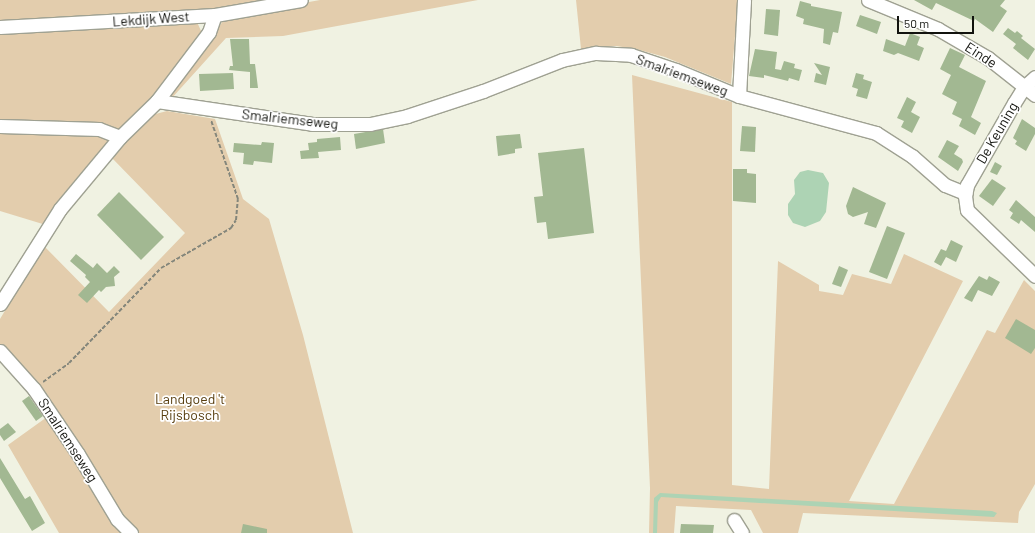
<!DOCTYPE html>
<html>
<head>
<meta charset="utf-8">
<style>
  body { margin:0 }
  #map { position:relative; width:1035px; height:533px; overflow:hidden; background:#f0f2e2; font-family:Barlow,sans-serif }
  div>[style] { position:absolute }
  [style*='--x'] { left:calc(var(--x)*1px); top:calc(var(--y)*1px); width:calc(var(--w)*1px); rotate:calc(var(--a)*1deg) }
  .green>* { inset:0; background:#e3cdad }
  .water>* { inset:0; background:#add3b4 }
  .building>* { inset:0; background:#a2b892 }
  .path>* { height:2px; margin-top:-1px; transform-origin:0; background:repeating-linear-gradient(90deg,#84867b 0 4px,transparent 0 6px) }
  .roads { filter:drop-shadow(1px 0 #9fa192) drop-shadow(-1px 0 #9fa192) drop-shadow(0 1px #9fa192) drop-shadow(0 -1px #9fa192) }
  .minor>* { height:13px; margin:-6.5px; padding:0 6.5px; transform-origin:6.5px; border-radius:6.5px; background:#fff }
  span { translate:-50% -50%; white-space:nowrap; text-align:center; line-height:1.15; -webkit-text-stroke:3.5px #fff; paint-order:stroke }
  .street-label { font-size:14px; color:#12130e }
  .park-label { font-size:14px; color:#583e0f }
  .scale { position:absolute; left:897px; top:16px; width:77px; height:18px; box-sizing:border-box; border:2px solid #12130e; border-top:0; padding-left:5px; font-size:12px; line-height:14px; white-space:nowrap; color:#12130e; -webkit-text-stroke:3px #fff; paint-order:stroke }
</style>
</head>
<body>
<div id="map">
  <div class="green">
    <i style="clip-path:polygon(0 0,278px 0,242px 7px,0 22px)"></i>
    <i style="clip-path:polygon(320px 0,478px 0,283px 36px,226px 38px,171px 99px,168px 96px,226px 17px)"></i>
    <i style="clip-path:polygon(576px 0,738px 0,731px 84px,665px 57px,636px 49px,616px 46px,581px 49px)"></i>
    <i style="clip-path:polygon(197px 22px,202px 33px,158px 92px,120px 133px,0 121px,0 31px)"></i>
    <i style="clip-path:polygon(632px 75px,732px 102px,732px 485px,769px 489px,778px 261px,819px 285px,819px 291px,843px 295px,852px 274px,891px 284px,904px 254px,963px 281px,849px 501px,894px 504px,987px 330px,995px 333px,1024px 280px,1035px 291px,1035px 484px,1019px 512px,1018px 523px,803px 513px,798px 533px,763px 533px,751px 510px,676px 506px,674px 533px,649px 533px,650px 488px)"></i>
    <i style="clip-path:polygon(167px 111px,215px 119px,243px 199px,269px 219px,303px 335px,353px 533px,59px 533px,8px 445px,47px 417px,0 346px,0 319px,44px 246px,109px 312px,185px 233px,112px 158px,148px 116px)"></i>
    <i style="clip-path:polygon(0 130px,98px 133px,114px 140px,46px 225px,0 211px)"></i>
  </div>
  <div class="water">
    <i style="clip-path:polygon(808px 170px,823px 173px,829px 183px,826px 212px,820px 221px,805px 227px,793px 223px,788px 215px,788px 204px,795px 194px,794px 180px,800px 172px)"></i>
    <i style="clip-path:polygon(660px 493px,992px 511px,997px 513px,994px 517px,661px 497px,658px 502px,657px 533px,653px 533px,654px 498px)"></i>
  </div>
  <div class="building">
    <i style="clip-path:polygon(914px 0,1005px 0,1000px 6px,1007px 11px,993px 32px,975px 19px,974px 21px,936px 3px,932px 10px)"></i>
    <i style="clip-path:polygon(800px 1px,811px 4px,811px 6px,842px 12px,838px 33px,833px 32px,830px 45px,823px 43px,824px 29px,803px 24px,804px 19px,796px 16px)"></i>
    <i style="clip-path:polygon(766px 9px,780px 10px,778px 36px,764px 34px)"></i>
    <i style="clip-path:polygon(860px 15px,881px 22px,877px 34px,856px 26px)"></i>
    <i style="clip-path:polygon(1008px 28px,1015px 33px,1017px 31px,1023px 36px,1021px 38px,1035px 49px,1028px 60px,1013px 48px,1016px 44px,1003px 34px)"></i>
    <i style="clip-path:polygon(910px 33px,920px 37px,917px 45px,924px 48px,919px 61px,898px 53px,894px 55px,883px 51px,886px 39px,905px 46px)"></i>
    <i style="clip-path:polygon(230px 39px,249px 39px,250px 64px,255px 64px,258px 88px,250px 88px,250px 72px,229px 70px,230px 66px,233px 66px)"></i>
    <i style="clip-path:polygon(950px 48px,965px 55px,959px 67px,986px 81px,971px 117px,981px 123px,975px 135px,959px 126px,962px 119px,952px 114px,957px 102px,942px 94px,951px 75px,940px 69px)"></i>
    <i style="clip-path:polygon(755px 49px,777px 52px,775px 69px,781px 70px,784px 61px,795px 64px,794px 68px,802px 70px,799px 81px,789px 78px,788px 81px,764px 75px,764px 78px,749px 76px)"></i>
    <i style="clip-path:polygon(814px 63px,830px 67px,826px 85px,814px 82px,816px 73px,822px 75px)"></i>
    <i style="clip-path:polygon(233px 73px,234px 89px,200px 91px,199px 74px)"></i>
    <i style="clip-path:polygon(856px 73px,864px 75px,863px 79px,872px 82px,867px 99px,856px 96px,858px 89px,852px 87px)"></i>
    <i style="clip-path:polygon(907px 97px,916px 102px,911px 112px,920px 117px,912px 133px,901px 127px,904px 121px,897px 118px)"></i>
    <i style="clip-path:polygon(1022px 119px,1035px 128px,1035px 134px,1026px 151px,1015px 144px,1017px 141px,1013px 138px)"></i>
    <i style="clip-path:polygon(742px 126px,756px 127px,755px 152px,740px 151px)"></i>
    <i style="clip-path:polygon(383px 129px,385px 143px,356px 149px,354px 134px)"></i>
    <i style="clip-path:polygon(520px 134px,522px 148px,515px 149px,515px 153px,498px 156px,496px 136px)"></i>
    <i style="clip-path:polygon(340px 137px,341px 150px,318px 152px,319px 158px,301px 159px,300px 151px,309px 150px,308px 143px,317px 142px,317px 139px)"></i>
    <i style="clip-path:polygon(947px 140px,959px 146px,954px 154px,962px 159px,963px 162px,958px 171px,938px 157px)"></i>
    <i style="clip-path:polygon(262px 142px,274px 143px,272px 163px,254px 161px,253px 165px,243px 164px,244px 153px,233px 152px,234px 143px,261px 145px)"></i>
    <i style="clip-path:polygon(584px 148px,594px 233px,548px 239px,546px 222px,537px 223px,534px 197px,543px 196px,538px 153px)"></i>
    <i style="clip-path:polygon(995px 162px,1002px 166px,997px 175px,990px 172px)"></i>
    <i style="clip-path:polygon(733px 169px,747px 169px,747px 173px,756px 174px,756px 203px,733px 201px)"></i>
    <i style="clip-path:polygon(992px 179px,1006px 188px,993px 206px,979px 196px)"></i>
    <i style="clip-path:polygon(853px 187px,886px 203px,876px 228px,864px 224px,868px 212px,853px 217px,848px 214px,846px 206px)"></i>
    <i style="clip-path:polygon(119px 192px,164px 237px,141px 260px,97px 215px)"></i>
    <i style="clip-path:polygon(1016px 200px,1035px 217px,1035px 232px,1021px 220px,1019px 224px,1010px 218px,1013px 213px,1009px 210px)"></i>
    <i style="clip-path:polygon(887px 226px,905px 233px,887px 279px,869px 272px)"></i>
    <i style="clip-path:polygon(951px 240px,963px 246px,956px 262px,946px 257px,941px 266px,934px 262px,941px 249px,946px 251px)"></i>
    <i style="clip-path:polygon(76px 254px,93px 268px,97px 263px,107px 273px,114px 266px,120px 272px,114px 277px,115px 286px,106px 287px,101px 292px,99px 290px,87px 303px,78px 295px,90px 282px,85px 277px,86px 275px,70px 261px)"></i>
    <i style="clip-path:polygon(839px 266px,848px 270px,841px 287px,832px 284px)"></i>
    <i style="clip-path:polygon(979px 276px,987px 280px,989px 276px,1000px 282px,992px 296px,978px 290px,972px 302px,964px 298px)"></i>
    <i style="clip-path:polygon(1016px 319px,1035px 330px,1035px 348px,1031px 354px,1005px 338px)"></i>
    <i style="clip-path:polygon(29px 396px,43px 416px,36px 421px,22px 401px)"></i>
    <i style="clip-path:polygon(8px 423px,16px 432px,4px 441px,0 435px,0 429px)"></i>
    <i style="clip-path:polygon(0 458px,25px 499px,30px 496px,45px 523px,32px 531px,0 478px)"></i>
    <i style="clip-path:polygon(243px 524px,267px 529px,267px 533px,241px 533px)"></i>
    <i style="clip-path:polygon(681px 524px,714px 525px,713px 533px,680px 533px)"></i>
  </div>
  <div class="path">
    <i style="--x:43;--y:382;--w:32;--a:-36"></i>
    <i style="--x:69;--y:363;--w:132;--a:-45.9"></i>
    <i style="--x:161;--y:268;--w:81;--a:-29.7"></i>
    <i style="--x:231;--y:228;--w:9;--a:-58"></i>
    <i style="--x:236;--y:220;--w:21;--a:-85"></i>
    <i style="--x:238;--y:199;--w:83;--a:-108.9"></i>
  </div>
  <div class="roads">
    <div class="minor">
      <i style="--x:868;--y:0;--w:76;--a:22.5"></i>
      <i style="--x:938;--y:29;--w:58;--a:30.1"></i>
      <i style="--x:988;--y:58;--w:60;--a:38.2"></i>
      <i style="--x:0;--y:27;--w:215;--a:-3.2"></i>
      <i style="--x:215;--y:15;--w:87;--a:-9.9"></i>
      <i style="--x:1035;--y:77;--w:15;--a:138"></i>
      <i style="--x:1024;--y:87;--w:19;--a:122"></i>
      <i style="--x:1014;--y:103;--w:95;--a:119.8"></i>
      <i style="--x:967;--y:185;--w:11;--a:100"></i>
      <i style="--x:965;--y:196;--w:14;--a:82"></i>
      <i style="--x:967;--y:210;--w:95;--a:44.1"></i>
      <i style="--x:739;--y:96;--w:96;--a:-87"></i>
      <i style="--x:157;--y:101;--w:157;--a:8.4"></i>
      <i style="--x:312;--y:124;--w:58;--a:0"></i>
      <i style="--x:370;--y:124;--w:38;--a:-12"></i>
      <i style="--x:407;--y:116;--w:80;--a:-18.2"></i>
      <i style="--x:483;--y:91;--w:85;--a:-21.4"></i>
      <i style="--x:562;--y:60;--w:35;--a:-12"></i>
      <i style="--x:596;--y:53;--w:35;--a:3"></i>
      <i style="--x:631;--y:55;--w:47;--a:18.4"></i>
      <i style="--x:676;--y:70;--w:68;--a:22.4"></i>
      <i style="--x:739;--y:96;--w:142;--a:15.1"></i>
      <i style="--x:876;--y:133;--w:43;--a:32.6"></i>
      <i style="--x:912;--y:156;--w:44;--a:41.3"></i>
      <i style="--x:945;--y:185;--w:22;--a:22"></i>
      <i style="--x:0;--y:126;--w:99;--a:1.7"></i>
      <i style="--x:99;--y:129;--w:22;--a:21"></i>
      <i style="--x:0;--y:304;--w:112;--a:-57.7"></i>
      <i style="--x:60;--y:209;--w:94;--a:-50.2"></i>
      <i style="--x:120;--y:137;--w:52;--a:-44.2"></i>
      <i style="--x:157;--y:101;--w:86;--a:-53"></i>
      <i style="--x:209;--y:32;--w:18;--a:-71"></i>
      <i style="--x:0;--y:351;--w:51;--a:48.2"></i>
      <i style="--x:34;--y:389;--w:78;--a:55.9"></i>
      <i style="--x:78;--y:454;--w:76;--a:59"></i>
      <i style="--x:117;--y:519;--w:20;--a:45"></i>
      <i style="--x:734;--y:520;--w:15;--a:58"></i>
    </div>
  </div>
  <div class="street-label">
    <span style="left:151px;top:19px;rotate:-4deg">Lekdijk West</span>
    <span style="left:981px;top:55px;rotate:33deg">Einde</span>
    <span style="left:682px;top:75px;rotate:20deg">Smalriemseweg</span>
    <span style="left:290px;top:119px;rotate:6deg">Smalriemseweg</span>
    <span style="left:997px;top:133px;rotate:-60deg">De Keuning</span>
    <span style="left:68px;top:440px;rotate:57deg">Smalriemseweg</span>
  </div>
  <div class="park-label">
    <span style="left:190px;top:407px">Landgoed 't<br>Rijsbosch</span>
  </div>
  <div class="scale">50 m</div>
</div>
</body>
</html>
